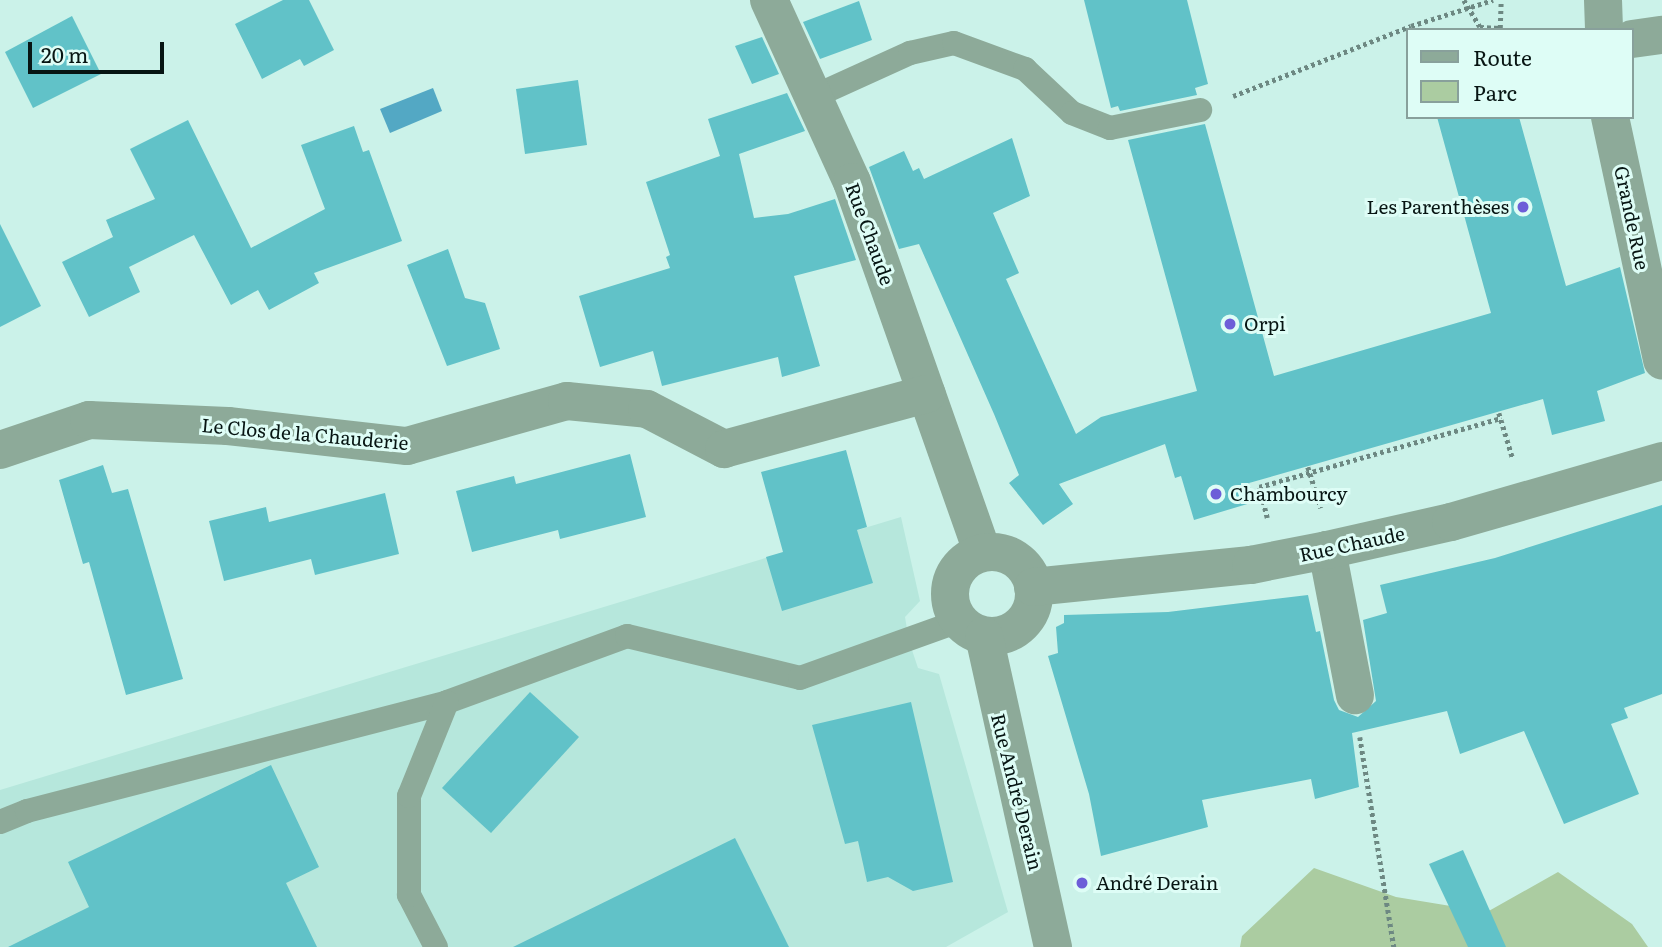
<!DOCTYPE html>
<html>
<head>
<meta charset="utf-8">
<style>
  body { margin:0 }
  #map { position:relative; width:1662px; height:947px; overflow:hidden; background:#cbf2e9; font-family:Literata,serif }
  div>[style] { position:absolute }
  [style*='--x'] { left:calc(var(--x)*1px); top:calc(var(--y)*1px); width:calc(var(--w)*1px); rotate:calc(var(--a)*1deg) }
  .built>* { inset:0; background:#b6e7dc }
  .green>* { inset:0; background:#abcca1 }
  .water>* { inset:0; background:#53a8c4 }
  .building>* { inset:0; background:#61c2c8 }
  .path>* { height:4.5px; margin-top:-2.25px; transform-origin:0; background:repeating-linear-gradient(90deg,#6d8882 0 3.5px,transparent 0 7px) }
  .service>* { height:24px; margin:-12px; padding:0 12px; transform-origin:12px; border-radius:12px; background:#8daa99 }
  .minor>* { height:38px; margin:-19px; padding:0 19px; transform-origin:19px; border-radius:19px; background:#8daa99 }
  .minor>.ring { margin:-19px; padding:0; box-sizing:content-box; background:none; border:38px solid #8daa99; border-radius:50% }
  .dots>* { width:19px; height:19px; translate:-50% -50%; box-sizing:border-box; border:4px solid #defdf6; border-radius:50% }
  span { translate:-50% -50%; white-space:nowrap; text-align:center; line-height:1.15; -webkit-text-stroke:6px #defdf6; paint-order:stroke }
  .poi-label { font-size:19px; color:#071513 }
  .right { translate:-100% -50%; text-align:right }
  .left { translate:0 -50%; text-align:left }
  .street-label { font-size:19px; color:#071513 }
  .legend { position:absolute; left:1406px; top:28px; width:228px; height:91px; box-sizing:border-box; background:#defdf6; border:2px solid #88a09b; margin:0; padding:9px 12px; list-style:none; font-size:21px; color:#071513 }
  .legend li { display:flex; align-items:center; gap:14px; height:35px }
  .legend b { width:35px; border:2px solid #88a09b }
  .scale { position:absolute; left:28px; top:42px; width:136px; height:32px; box-sizing:border-box; border:4px solid #071513; border-top:0; padding-left:9px; font-size:21px; line-height:24px; white-space:nowrap; color:#071513; -webkit-text-stroke:5px #defdf6; paint-order:stroke }
</style>
</head>
<body>
<div id="map">
  <div class="built">
    <i style="clip-path:polygon(901px 517px,920px 601px,905px 617px,909px 641px,918px 668px,939px 674px,1008px 912px,946px 947px,0 947px,0 790px)"></i>
  </div>
  <div class="green">
    <i style="clip-path:polygon(1314px 868px,1396px 897px,1487px 912px,1558px 872px,1632px 924px,1648px 947px,1240px 947px,1242px 936px)"></i>
  </div>
  <div class="water">
    <i style="clip-path:polygon(433px 88px,442px 111px,390px 133px,380px 109px)"></i>
  </div>
  <div class="building">
    <i style="clip-path:polygon(283px 0,309px 0,334px 50px,304px 66px,300px 59px,262px 79px,235px 24px)"></i>
    <i style="clip-path:polygon(1084px 0,1187px 0,1208px 84px,1195px 88px,1197px 95px,1120px 111px,1118px 106px,1111px 108px)"></i>
    <i style="clip-path:polygon(859px 1px,872px 40px,820px 59px,803px 22px)"></i>
    <i style="clip-path:polygon(72px 16px,101px 74px,33px 108px,5px 52px)"></i>
    <i style="clip-path:polygon(762px 37px,779px 74px,752px 84px,735px 46px)"></i>
    <i style="clip-path:polygon(578px 80px,587px 145px,525px 154px,516px 89px)"></i>
    <i style="clip-path:polygon(787px 93px,805px 131px,739px 154px,754px 218px,788px 214px,835px 199px,856px 260px,794px 276px,820px 366px,782px 377px,778px 357px,662px 386px,653px 351px,600px 367px,579px 296px,670px 268px,666px 257px,670px 255px,646px 182px,720px 156px,708px 119px)"></i>
    <i style="clip-path:polygon(1437px 117px,1519px 117px,1566px 286px,1620px 267px,1645px 373px,1597px 391px,1605px 421px,1552px 435px,1543px 399px,1249px 483px,1254px 502px,1194px 520px,1181px 476px,1175px 478px,1165px 444px,1059px 484px,1073px 504px,1043px 525px,1009px 483px,1019px 475px,994px 414px,919px 244px,899px 249px,869px 167px,904px 151px,913px 171px,919px 168px,924px 179px,1012px 138px,1030px 196px,993px 213px,1019px 273px,1006px 279px,1076px 434px,1101px 417px,1197px 391px,1128px 140px,1205px 124px,1274px 376px,1491px 313px)"></i>
    <i style="clip-path:polygon(188px 120px,251px 248px,325px 209px,301px 145px,354px 126px,363px 152px,369px 150px,402px 241px,314px 273px,319px 283px,269px 310px,258px 290px,231px 305px,194px 235px,129px 267px,140px 292px,89px 317px,62px 262px,113px 237px,106px 220px,155px 199px,130px 149px)"></i>
    <i style="clip-path:polygon(0 224px,41px 306px,0 327px)"></i>
    <i style="clip-path:polygon(448px 249px,465px 298px,485px 303px,500px 349px,447px 366px,407px 265px)"></i>
    <i style="clip-path:polygon(846px 450px,867px 527px,857px 530px,873px 583px,782px 611px,766px 557px,783px 552px,761px 472px)"></i>
    <i style="clip-path:polygon(630px 454px,646px 517px,560px 539px,558px 530px,472px 552px,456px 491px,514px 476px,516px 484px)"></i>
    <i style="clip-path:polygon(103px 465px,112px 493px,128px 489px,183px 679px,126px 695px,89px 562px,83px 564px,59px 480px)"></i>
    <i style="clip-path:polygon(385px 493px,399px 554px,315px 575px,311px 559px,224px 581px,209px 521px,266px 507px,269px 522px)"></i>
    <i style="clip-path:polygon(1662px 505px,1662px 694px,1624px 708px,1628px 718px,1611px 724px,1639px 794px,1564px 824px,1524px 731px,1460px 754px,1447px 711px,1352px 733px,1359px 787px,1315px 799px,1311px 779px,1202px 800px,1208px 827px,1101px 856px,1089px 794px,1048px 656px,1058px 653px,1056px 627px,1064px 623px,1064px 615px,1168px 612px,1308px 595px,1316px 632px,1320px 631px,1334px 700px,1339px 710px,1358px 717px,1376px 701px,1363px 620px,1387px 613px,1380px 585px,1495px 558px)"></i>
    <i style="clip-path:polygon(530px 692px,579px 737px,491px 833px,442px 788px)"></i>
    <i style="clip-path:polygon(911px 702px,953px 882px,913px 891px,888px 877px,867px 882px,858px 841px,845px 844px,812px 725px)"></i>
    <i style="clip-path:polygon(271px 765px,319px 867px,286px 883px,317px 947px,8px 947px,89px 907px,68px 862px)"></i>
    <i style="clip-path:polygon(735px 838px,789px 947px,513px 947px)"></i>
    <i style="clip-path:polygon(1463px 850px,1506px 947px,1468px 947px,1429px 864px)"></i>
  </div>
  <div class="path">
    <i style="--x:1464;--y:0;--w:31;--a:59"></i>
    <i style="--x:1480;--y:27;--w:20;--a:3"></i>
    <i style="--x:1500;--y:28;--w:28;--a:-88"></i>
    <i style="--x:1233;--y:96;--w:191;--a:-21.5"></i>
    <i style="--x:1411;--y:26;--w:86;--a:-17.6"></i>
    <i style="--x:1499;--y:413;--w:48;--a:73.1"></i>
    <i style="--x:1308;--y:467;--w:43;--a:72.4"></i>
    <i style="--x:1267;--y:518;--w:32;--a:-104"></i>
    <i style="--x:1259;--y:487;--w:252;--a:-15.9"></i>
    <i style="--x:1360;--y:737;--w:213;--a:80.8"></i>
  </div>
  <div class="service">
    <i style="--x:813;--y:97;--w:107;--a:-24.4"></i>
    <i style="--x:910;--y:53;--w:45;--a:-12.8"></i>
    <i style="--x:954;--y:43;--w:76;--a:20.1"></i>
    <i style="--x:1025;--y:69;--w:64;--a:43.1"></i>
    <i style="--x:1072;--y:113;--w:41;--a:21.5"></i>
    <i style="--x:1110;--y:128;--w:92;--a:-11.3"></i>
    <i style="--x:0;--y:822;--w:29;--a:-22"></i>
    <i style="--x:27;--y:811;--w:434;--a:-14.5"></i>
    <i style="--x:447;--y:702;--w:192;--a:-20.1"></i>
    <i style="--x:627;--y:636;--w:178;--a:13.6"></i>
    <i style="--x:800;--y:678;--w:169;--a:-19.7"></i>
    <i style="--x:436;--y:947;--w:59;--a:-117.4"></i>
    <i style="--x:409;--y:895;--w:99;--a:-90"></i>
    <i style="--x:409;--y:796;--w:101;--a:-68"></i>
  </div>
  <div class="minor">
    <i style="--x:769;--y:0;--w:200;--a:65.5"></i>
    <i style="--x:852;--y:182;--w:393;--a:70.6"></i>
    <i style="--x:1603;--y:0;--w:30;--a:88"></i>
    <i style="--x:1632;--y:39;--w:30;--a:-8"></i>
    <i style="--x:1610;--y:117;--w:249;--a:77.9"></i>
    <i style="--x:0;--y:450;--w:94;--a:-18.6"></i>
    <i style="--x:89;--y:420;--w:139;--a:2.5"></i>
    <i style="--x:228;--y:426;--w:180;--a:6.4"></i>
    <i style="--x:407;--y:446;--w:166;--a:-15.7"></i>
    <i style="--x:567;--y:401;--w:80;--a:5.7"></i>
    <i style="--x:647;--y:409;--w:87;--a:27.5"></i>
    <i style="--x:724;--y:449;--w:210;--a:-15.2"></i>
    <i style="--x:1327;--y:550;--w:148;--a:79.1"></i>
    <i class="ring" style="left:950px;top:552px;width:46px;height:46px"></i>
    <i style="--x:1033;--y:587;--w:219;--a:-5.8"></i>
    <i style="--x:1251;--y:565;--w:77;--a:-11.2"></i>
    <i style="--x:1327;--y:550;--w:127;--a:-12.7"></i>
    <i style="--x:1451;--y:522;--w:220;--a:-16.1"></i>
    <i style="--x:984;--y:636;--w:319;--a:77.5"></i>
  </div>
  <div class="dots">
    <i style="left:1523px;top:207px;background:#6d5ed8"></i>
    <i style="left:1230px;top:324px;background:#6d5ed8"></i>
    <i style="left:1216px;top:494px;background:#6d5ed8"></i>
    <i style="left:1082px;top:883px;background:#6d5ed8"></i>
  </div>
  <div class="poi-label">
    <span class="right" style="left:1509px;top:207px">Les Parenthèses</span>
    <span class="left" style="left:1244px;top:324px">Orpi</span>
    <span class="left" style="left:1230px;top:494px">Chambourcy</span>
    <span class="left" style="left:1096px;top:883px">André Derain</span>
  </div>
  <div class="street-label">
    <span style="left:1632px;top:218px;rotate:78deg">Grande Rue</span>
    <span style="left:870px;top:234px;rotate:70deg">Rue Chaude</span>
    <span style="left:305px;top:434px;rotate:5deg">Le Clos de la Chauderie</span>
    <span style="left:1352px;top:544px;rotate:-12deg">Rue Chaude</span>
    <span style="left:1017px;top:792px;rotate:76deg">Rue André Derain</span>
  </div>
  <ul class="legend">
  <li><b style="height:9px;background:#8daa99"></b>Route</li>
  <li><b style="height:19px;background:#abcca1"></b>Parc</li>
  </ul>
  <div class="scale">20 m</div>
</div>
</body>
</html>
